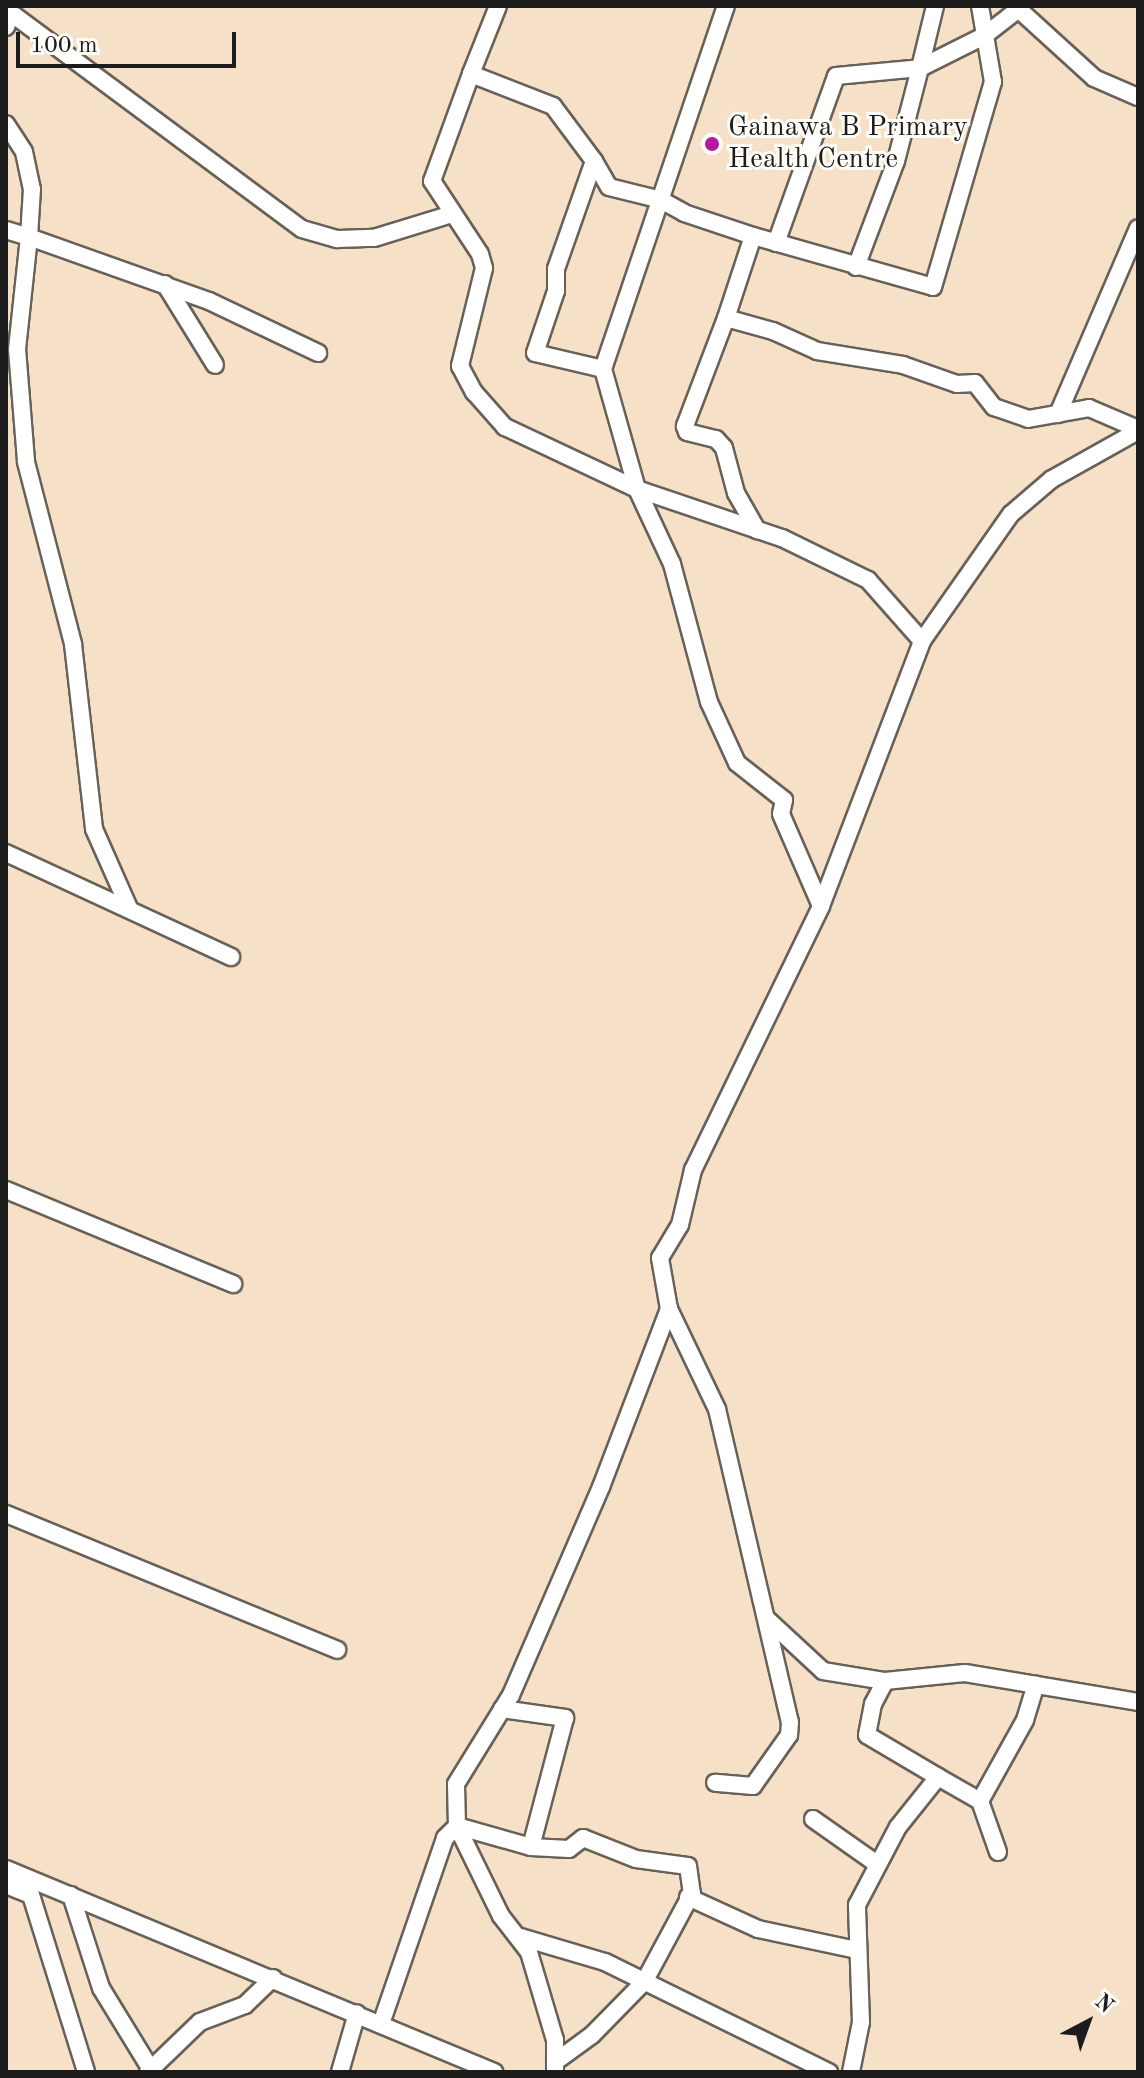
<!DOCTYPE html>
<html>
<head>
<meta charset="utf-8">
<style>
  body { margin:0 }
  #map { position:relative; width:1144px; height:2078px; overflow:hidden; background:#f6e0c7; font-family:"Old Standard TT",serif }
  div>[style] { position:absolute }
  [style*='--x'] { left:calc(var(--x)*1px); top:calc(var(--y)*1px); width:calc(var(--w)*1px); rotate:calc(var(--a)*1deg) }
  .roads { filter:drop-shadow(2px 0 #686158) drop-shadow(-2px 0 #686158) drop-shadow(0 2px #686158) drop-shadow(0 -2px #686158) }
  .minor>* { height:16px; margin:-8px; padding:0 8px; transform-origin:8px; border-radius:8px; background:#fff }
  .dots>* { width:22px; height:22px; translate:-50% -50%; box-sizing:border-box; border:4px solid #fdfcf7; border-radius:50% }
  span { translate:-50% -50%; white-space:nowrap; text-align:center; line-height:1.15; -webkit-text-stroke:6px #fdfcf7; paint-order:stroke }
  .poi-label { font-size:28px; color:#1c1c1c }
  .left { translate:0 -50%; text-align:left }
  .frame { position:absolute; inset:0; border:8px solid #1c1c1c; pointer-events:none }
  .north { position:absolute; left:1048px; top:1982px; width:80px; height:80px; -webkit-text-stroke:6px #fdfcf7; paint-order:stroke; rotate:41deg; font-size:22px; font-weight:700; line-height:32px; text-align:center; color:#1c1c1c }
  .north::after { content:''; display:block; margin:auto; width:28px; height:36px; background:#1c1c1c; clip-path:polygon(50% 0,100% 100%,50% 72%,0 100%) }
  .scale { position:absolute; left:16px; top:32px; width:220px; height:36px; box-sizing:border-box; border:4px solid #1c1c1c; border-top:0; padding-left:10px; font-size:24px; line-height:28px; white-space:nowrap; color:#1c1c1c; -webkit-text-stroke:6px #fdfcf7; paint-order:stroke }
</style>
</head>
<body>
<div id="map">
  <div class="roads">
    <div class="minor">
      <i style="--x:498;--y:6;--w:73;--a:111.7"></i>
      <i style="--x:471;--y:74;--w:88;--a:21.3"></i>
      <i style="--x:553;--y:106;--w:69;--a:53.3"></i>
      <i style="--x:594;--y:161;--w:114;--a:109.4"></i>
      <i style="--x:556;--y:269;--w:22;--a:90"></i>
      <i style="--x:556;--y:291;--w:65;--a:108.7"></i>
      <i style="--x:535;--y:353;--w:70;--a:13.2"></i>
      <i style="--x:603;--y:369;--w:125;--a:74.2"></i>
      <i style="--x:637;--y:489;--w:83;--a:65"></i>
      <i style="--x:672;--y:564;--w:143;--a:75"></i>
      <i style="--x:709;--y:702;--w:67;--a:65.3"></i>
      <i style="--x:737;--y:763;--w:60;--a:38.2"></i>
      <i style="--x:784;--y:800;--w:14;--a:102"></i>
      <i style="--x:781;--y:814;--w:100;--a:66.5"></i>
      <i style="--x:1015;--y:6;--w:107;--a:42.3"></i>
      <i style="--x:1094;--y:78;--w:48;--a:23.4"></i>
      <i style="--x:6;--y:27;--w:15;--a:-70"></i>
      <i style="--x:11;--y:13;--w:362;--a:36.6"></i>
      <i style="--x:302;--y:229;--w:37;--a:16"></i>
      <i style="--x:338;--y:239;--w:36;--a:-2"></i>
      <i style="--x:374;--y:238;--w:82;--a:-17.1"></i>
      <i style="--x:471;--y:74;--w:114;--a:110"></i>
      <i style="--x:432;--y:181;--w:87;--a:56.7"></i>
      <i style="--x:480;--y:254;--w:15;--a:74"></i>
      <i style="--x:484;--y:268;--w:101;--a:103.8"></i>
      <i style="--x:460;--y:366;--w:30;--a:62"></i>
      <i style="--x:474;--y:392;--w:47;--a:48.5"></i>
      <i style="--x:505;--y:427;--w:146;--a:25.2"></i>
      <i style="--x:637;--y:489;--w:153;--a:18.7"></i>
      <i style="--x:782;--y:538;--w:96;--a:26"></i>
      <i style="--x:868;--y:580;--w:81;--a:48.5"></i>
      <i style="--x:6;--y:124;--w:33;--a:57"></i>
      <i style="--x:24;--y:152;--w:38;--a:78"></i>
      <i style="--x:32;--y:189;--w:48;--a:93.6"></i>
      <i style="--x:29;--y:237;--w:191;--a:19.6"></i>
      <i style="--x:209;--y:301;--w:121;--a:25.5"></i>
      <i style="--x:594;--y:161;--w:30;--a:60"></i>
      <i style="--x:609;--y:187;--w:54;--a:14"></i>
      <i style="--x:661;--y:200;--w:26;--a:29"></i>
      <i style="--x:684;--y:213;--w:73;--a:18.4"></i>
      <i style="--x:753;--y:236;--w:86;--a:108.2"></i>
      <i style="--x:726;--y:318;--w:49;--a:15.5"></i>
      <i style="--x:773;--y:331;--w:48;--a:24.4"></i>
      <i style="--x:817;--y:351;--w:87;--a:9.2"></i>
      <i style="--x:903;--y:365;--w:57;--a:19.4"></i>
      <i style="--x:957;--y:384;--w:18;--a:-3"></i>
      <i style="--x:975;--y:383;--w:31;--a:52"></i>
      <i style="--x:994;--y:407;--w:36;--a:19"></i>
      <i style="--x:1028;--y:419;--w:62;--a:-10.2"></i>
      <i style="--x:1089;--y:408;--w:53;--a:23.2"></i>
      <i style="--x:6;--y:230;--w:24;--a:17"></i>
      <i style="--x:29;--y:237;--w:113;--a:96.1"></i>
      <i style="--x:17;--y:349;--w:113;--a:85.4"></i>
      <i style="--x:26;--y:462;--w:188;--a:75.5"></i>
      <i style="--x:73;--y:644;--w:186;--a:83.5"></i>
      <i style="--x:94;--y:829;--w:86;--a:66.1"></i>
      <i style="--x:753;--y:236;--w:187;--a:15.8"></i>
      <i style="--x:933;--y:287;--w:214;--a:-73.7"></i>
      <i style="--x:993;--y:82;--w:77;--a:-99.7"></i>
      <i style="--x:776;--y:243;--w:177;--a:-70.2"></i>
      <i style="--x:836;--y:76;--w:84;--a:-5.4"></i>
      <i style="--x:920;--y:68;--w:64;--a:-76.4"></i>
      <i style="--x:856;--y:267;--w:113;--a:-69.3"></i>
      <i style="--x:896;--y:161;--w:96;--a:-75.5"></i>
      <i style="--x:920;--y:68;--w:72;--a:-26.6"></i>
      <i style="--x:984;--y:36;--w:46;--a:-37.9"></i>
      <i style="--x:165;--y:284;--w:95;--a:58.3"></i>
      <i style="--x:726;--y:318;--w:116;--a:110.8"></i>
      <i style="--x:685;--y:426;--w:6;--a:72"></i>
      <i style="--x:687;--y:432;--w:30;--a:14"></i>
      <i style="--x:716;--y:439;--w:12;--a:48"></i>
      <i style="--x:724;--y:448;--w:47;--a:75.1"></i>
      <i style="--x:736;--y:493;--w:43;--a:60.4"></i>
      <i style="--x:603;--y:369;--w:383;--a:-71.3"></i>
      <i style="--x:1058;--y:414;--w:202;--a:-66.7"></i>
      <i style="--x:6;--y:853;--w:248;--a:24.8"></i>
      <i style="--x:6;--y:1190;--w:246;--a:22.5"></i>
      <i style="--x:669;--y:1309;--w:111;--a:64.4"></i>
      <i style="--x:717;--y:1409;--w:321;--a:76.9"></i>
      <i style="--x:790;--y:1722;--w:13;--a:94"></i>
      <i style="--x:789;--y:1735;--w:62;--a:125.2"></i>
      <i style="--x:753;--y:1786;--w:38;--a:-175"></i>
      <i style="--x:6;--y:1514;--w:358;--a:22.3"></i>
      <i style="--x:767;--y:1619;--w:76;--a:42.9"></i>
      <i style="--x:823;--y:1671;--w:63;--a:9.2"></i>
      <i style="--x:885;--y:1681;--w:80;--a:-5.7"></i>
      <i style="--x:965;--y:1673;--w:175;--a:9.5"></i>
      <i style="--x:502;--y:1709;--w:64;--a:8.1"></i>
      <i style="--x:565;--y:1718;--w:133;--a:104.8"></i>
      <i style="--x:938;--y:1777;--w:48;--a:29.7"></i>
      <i style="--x:813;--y:1819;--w:78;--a:35.1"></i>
      <i style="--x:998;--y:1852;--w:54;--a:-109.4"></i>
      <i style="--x:980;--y:1801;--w:93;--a:-60.9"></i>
      <i style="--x:1025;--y:1720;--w:37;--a:-73"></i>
      <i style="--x:6;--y:1869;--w:529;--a:22.59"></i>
      <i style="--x:6;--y:1885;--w:27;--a:22"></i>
      <i style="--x:31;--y:1895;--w:185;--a:72.7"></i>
      <i style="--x:71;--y:1895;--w:98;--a:72.1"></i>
      <i style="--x:101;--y:1988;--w:94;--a:58.5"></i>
      <i style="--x:688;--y:1897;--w:77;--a:24.6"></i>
      <i style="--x:758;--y:1929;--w:101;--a:12"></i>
      <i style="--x:517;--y:1936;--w:92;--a:16.5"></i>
      <i style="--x:605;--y:1962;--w:250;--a:26.2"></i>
      <i style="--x:381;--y:2024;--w:197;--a:-71"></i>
      <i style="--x:445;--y:1838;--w:17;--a:-45"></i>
      <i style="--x:457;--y:1826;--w:77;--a:15.8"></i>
      <i style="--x:531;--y:1847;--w:38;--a:3"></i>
      <i style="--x:569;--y:1849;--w:18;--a:-38"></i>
      <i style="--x:583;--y:1838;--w:57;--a:21.6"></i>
      <i style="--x:636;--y:1859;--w:52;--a:7.7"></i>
      <i style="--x:688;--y:1866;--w:27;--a:82"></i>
      <i style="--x:692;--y:1893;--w:101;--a:118.3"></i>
      <i style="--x:644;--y:1982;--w:74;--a:134.5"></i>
      <i style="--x:592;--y:2035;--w:46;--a:143.9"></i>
      <i style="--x:148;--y:2072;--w:72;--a:-43.9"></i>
      <i style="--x:200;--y:2022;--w:48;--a:-20.7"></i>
      <i style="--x:245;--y:2005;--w:39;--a:-44"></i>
      <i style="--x:340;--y:2072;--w:61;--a:-73.9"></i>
      <i style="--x:555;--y:2072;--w:32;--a:-90"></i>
      <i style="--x:555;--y:2040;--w:92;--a:-106.5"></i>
      <i style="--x:529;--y:1952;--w:46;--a:-127.9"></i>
      <i style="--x:501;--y:1916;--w:100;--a:-116.1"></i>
      <i style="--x:457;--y:1826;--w:42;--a:-91.4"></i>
      <i style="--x:456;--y:1784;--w:105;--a:-58.3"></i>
      <i style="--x:511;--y:1695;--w:227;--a:-66.6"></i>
      <i style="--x:601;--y:1487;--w:191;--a:-69.1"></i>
      <i style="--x:669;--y:1309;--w:52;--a:-100"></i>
      <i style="--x:660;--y:1258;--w:39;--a:-59"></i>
      <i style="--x:680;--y:1225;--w:57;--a:-76.7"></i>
      <i style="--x:693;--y:1170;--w:293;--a:-64.1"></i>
      <i style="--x:821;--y:906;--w:284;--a:-69.1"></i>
      <i style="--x:922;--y:641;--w:155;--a:-55"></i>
      <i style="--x:1011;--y:514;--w:54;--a:-40.5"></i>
      <i style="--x:1052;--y:479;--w:98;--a:-29.2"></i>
      <i style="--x:851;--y:2072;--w:51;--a:-78.7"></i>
      <i style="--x:861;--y:2022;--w:117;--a:-92"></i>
      <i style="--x:857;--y:1905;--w:88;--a:-62.3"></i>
      <i style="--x:898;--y:1827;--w:64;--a:-51.3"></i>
      <i style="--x:938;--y:1777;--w:82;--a:-149.4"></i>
      <i style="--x:867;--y:1735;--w:32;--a:-79"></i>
      <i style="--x:873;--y:1704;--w:26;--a:-62"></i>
    </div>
  </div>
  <div class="dots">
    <i style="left:712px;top:144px;background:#b5179e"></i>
  </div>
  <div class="poi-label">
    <span class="left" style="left:728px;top:144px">Gainawa B Primary<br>Health Centre</span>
  </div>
  <div class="frame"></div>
  <div class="north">N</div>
  <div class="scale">100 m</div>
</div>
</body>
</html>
